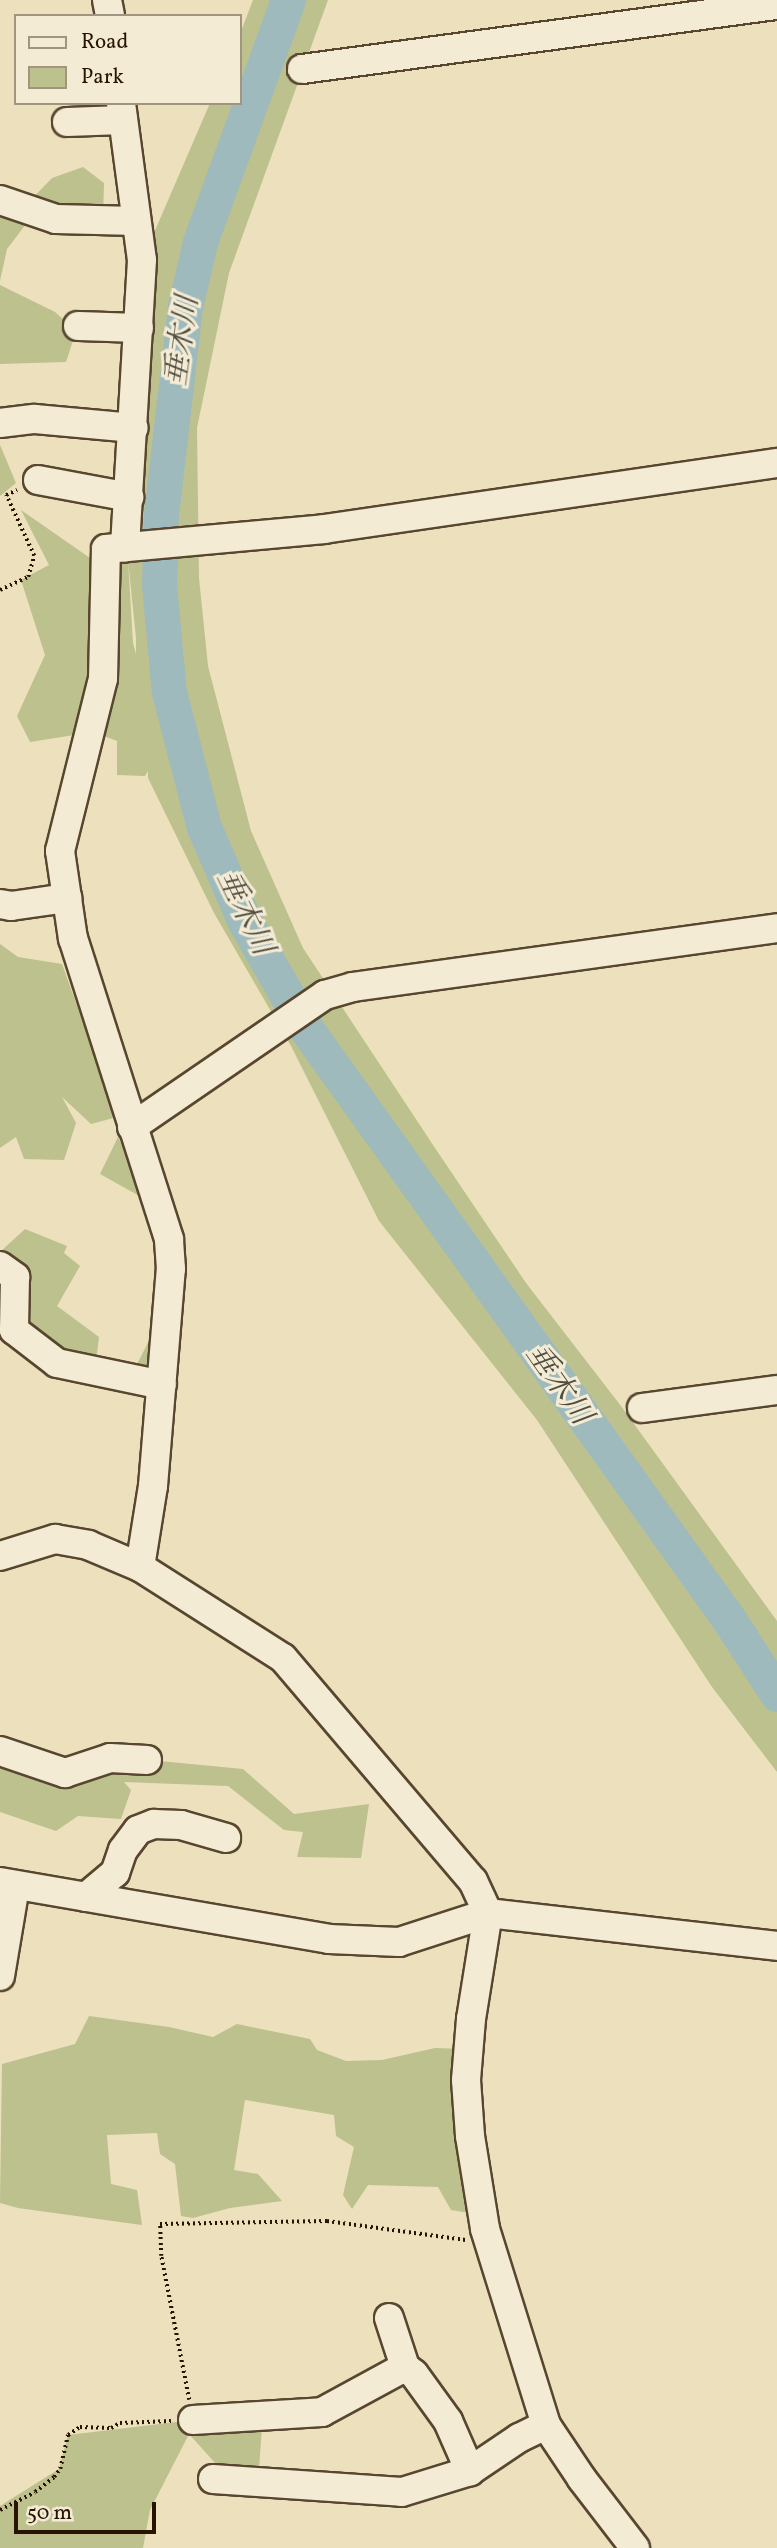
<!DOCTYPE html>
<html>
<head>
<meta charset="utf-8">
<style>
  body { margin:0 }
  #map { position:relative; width:777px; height:2548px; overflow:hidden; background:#ece0bd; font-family:Vollkorn,"Noto Serif JP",serif }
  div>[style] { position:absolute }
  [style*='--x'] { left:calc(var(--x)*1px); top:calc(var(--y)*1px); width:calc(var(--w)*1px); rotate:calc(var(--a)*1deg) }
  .green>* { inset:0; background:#bcc18e }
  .river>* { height:35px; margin:-17.5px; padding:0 17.5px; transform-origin:17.5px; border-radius:17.5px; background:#9fbabc }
  .path>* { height:3.5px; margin-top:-1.75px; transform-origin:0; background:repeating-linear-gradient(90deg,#271300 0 2px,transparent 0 5.5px) }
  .roads { filter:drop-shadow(2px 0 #58462f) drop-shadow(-2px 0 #58462f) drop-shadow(0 2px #58462f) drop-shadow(0 -2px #58462f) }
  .minor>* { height:28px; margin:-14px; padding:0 14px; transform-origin:14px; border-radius:14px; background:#f3ebd4 }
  span { translate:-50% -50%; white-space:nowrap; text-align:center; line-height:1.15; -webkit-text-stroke:6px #f3ebd4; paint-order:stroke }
  .water-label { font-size:30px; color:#514d42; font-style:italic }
  .legend { position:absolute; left:14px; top:14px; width:228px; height:91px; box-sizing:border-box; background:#f3ebd4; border:2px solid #a1957f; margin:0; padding:9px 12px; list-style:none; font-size:21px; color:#271300 }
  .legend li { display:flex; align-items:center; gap:14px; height:35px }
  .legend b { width:35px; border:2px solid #a1957f }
  .scale { position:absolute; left:14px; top:2502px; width:142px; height:32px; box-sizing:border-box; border:4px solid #271300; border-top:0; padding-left:9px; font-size:21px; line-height:24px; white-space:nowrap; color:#271300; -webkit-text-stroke:5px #f3ebd4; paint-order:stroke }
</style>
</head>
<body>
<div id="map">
  <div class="green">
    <i style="clip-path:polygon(evenodd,253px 0,328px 0,229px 273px,197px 428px,199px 578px,208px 666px,251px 831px,303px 948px,437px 1151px,526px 1283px,621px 1406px,777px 1621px,777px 1772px,712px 1687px,537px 1420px,379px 1221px,291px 1046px,214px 913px,148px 778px,148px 771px,145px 776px,117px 775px,117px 741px,93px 732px,30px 742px,17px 716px,45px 655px,21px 580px,49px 565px,21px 510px,90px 558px,125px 514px,141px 263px,210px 103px,240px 103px,240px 34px,253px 0,128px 560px,136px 638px,136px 654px,133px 643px,128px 560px)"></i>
    <i style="clip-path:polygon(83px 167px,104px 183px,103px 218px,92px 235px,71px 236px,56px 219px,26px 224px,7px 249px,0 281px,0 205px,25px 206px,52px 178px)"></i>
    <i style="clip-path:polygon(0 285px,55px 312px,76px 331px,66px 362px,0 364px)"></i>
    <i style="clip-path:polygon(0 445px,16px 483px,0 496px)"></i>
    <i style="clip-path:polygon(0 944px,18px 957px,62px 964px,117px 1117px,91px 1124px,62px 1097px,76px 1123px,64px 1160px,24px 1159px,16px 1137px,0 1148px)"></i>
    <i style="clip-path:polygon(118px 1137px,139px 1176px,143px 1198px,100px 1174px)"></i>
    <i style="clip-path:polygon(25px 1229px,67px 1246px,64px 1253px,80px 1266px,57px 1306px,99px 1337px,96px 1362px,54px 1352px,14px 1330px,0 1252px)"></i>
    <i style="clip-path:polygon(152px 1335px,158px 1377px,134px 1370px)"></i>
    <i style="clip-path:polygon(0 1746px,53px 1764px,149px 1760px,243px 1769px,294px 1814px,369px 1804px,361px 1858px,297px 1857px,303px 1832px,284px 1830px,228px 1786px,124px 1782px,131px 1790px,121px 1819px,78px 1816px,56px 1831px,0 1812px)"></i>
    <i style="clip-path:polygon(89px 2016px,169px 2027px,213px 2037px,237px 2024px,310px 2039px,317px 2050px,346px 2061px,382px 2060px,435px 2048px,463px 2049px,476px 2214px,451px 2210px,438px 2187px,368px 2185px,352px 2209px,343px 2195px,354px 2147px,336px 2136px,334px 2115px,245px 2100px,234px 2170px,258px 2174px,282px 2201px,230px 2208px,193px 2218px,181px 2216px,175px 2164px,160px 2154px,157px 2133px,107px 2135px,111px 2184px,137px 2190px,142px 2225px,18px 2208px,0 2203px,2px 2064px,75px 2044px)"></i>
    <i style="clip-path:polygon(193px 2420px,262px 2426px,258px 2484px,226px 2475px,189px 2434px,150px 2510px,143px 2548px,0 2548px,0 2506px,59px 2469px,68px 2435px)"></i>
  </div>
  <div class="river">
    <i style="--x:288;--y:0;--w:258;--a:110"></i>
    <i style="--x:200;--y:242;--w:67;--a:103"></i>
    <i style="--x:185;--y:307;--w:209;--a:96.6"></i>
    <i style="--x:161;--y:515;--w:70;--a:91.6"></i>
    <i style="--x:159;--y:585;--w:107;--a:84.7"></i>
    <i style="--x:169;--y:692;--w:139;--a:75.5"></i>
    <i style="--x:204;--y:827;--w:101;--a:66.7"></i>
    <i style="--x:244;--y:920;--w:123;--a:60.3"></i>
    <i style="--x:305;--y:1027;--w:730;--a:54.42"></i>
    <i style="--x:730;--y:1621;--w:87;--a:57.2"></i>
  </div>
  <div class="path">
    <i style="--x:0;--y:590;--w:31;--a:-25"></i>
    <i style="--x:28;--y:577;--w:22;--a:-74"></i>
    <i style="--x:34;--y:556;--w:67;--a:-114.7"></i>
    <i style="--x:6;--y:495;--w:12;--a:-24"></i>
    <i style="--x:189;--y:2400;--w:147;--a:-101"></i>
    <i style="--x:161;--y:2256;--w:32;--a:-92"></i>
    <i style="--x:160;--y:2224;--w:167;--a:-1"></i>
    <i style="--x:327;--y:2221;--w:140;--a:7.8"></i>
    <i style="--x:0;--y:2510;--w:39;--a:-27"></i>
    <i style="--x:35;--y:2492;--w:24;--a:-38"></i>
    <i style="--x:54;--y:2477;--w:10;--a:-53"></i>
    <i style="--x:60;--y:2469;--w:35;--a:-77"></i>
    <i style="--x:68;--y:2435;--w:14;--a:-34"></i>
    <i style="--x:80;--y:2427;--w:31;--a:2"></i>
    <i style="--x:111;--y:2428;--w:10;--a:-29"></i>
    <i style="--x:120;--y:2423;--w:51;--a:-2.2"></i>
  </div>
  <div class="roads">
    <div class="minor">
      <i style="--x:107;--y:0;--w:16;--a:79"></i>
      <i style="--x:302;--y:69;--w:479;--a:-7.7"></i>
      <i style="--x:121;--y:103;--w:158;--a:82.4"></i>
      <i style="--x:142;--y:260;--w:288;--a:93.4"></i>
      <i style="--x:67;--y:122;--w:56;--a:-2"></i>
      <i style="--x:0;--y:200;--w:59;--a:18.7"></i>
      <i style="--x:56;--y:219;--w:80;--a:1.4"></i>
      <i style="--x:78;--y:326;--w:61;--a:1.9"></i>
      <i style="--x:0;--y:423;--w:35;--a:-7"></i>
      <i style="--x:35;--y:419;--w:99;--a:5.2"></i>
      <i style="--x:38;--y:480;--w:93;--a:10.6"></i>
      <i style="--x:0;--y:904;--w:11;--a:10"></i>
      <i style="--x:11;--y:906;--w:57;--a:-8.1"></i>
      <i style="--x:132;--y:1127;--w:234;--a:-34.4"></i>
      <i style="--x:325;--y:995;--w:29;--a:-16"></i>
      <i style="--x:353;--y:987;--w:428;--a:-7.9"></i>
      <i style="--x:0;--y:1266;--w:19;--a:36"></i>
      <i style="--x:15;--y:1277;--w:53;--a:91.1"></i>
      <i style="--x:14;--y:1330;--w:54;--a:37.5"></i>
      <i style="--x:57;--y:1363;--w:107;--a:11.8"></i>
      <i style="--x:642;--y:1408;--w:136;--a:-7.6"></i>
      <i style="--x:0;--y:1556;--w:58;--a:-17.2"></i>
      <i style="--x:55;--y:1539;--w:34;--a:10"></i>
      <i style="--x:88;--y:1545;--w:56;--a:22.9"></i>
      <i style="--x:140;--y:1567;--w:169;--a:32.5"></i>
      <i style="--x:283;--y:1658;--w:293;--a:49.6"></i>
      <i style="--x:473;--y:1881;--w:35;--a:65"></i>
      <i style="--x:488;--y:1913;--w:107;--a:99.1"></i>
      <i style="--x:471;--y:2019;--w:61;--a:94.7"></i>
      <i style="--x:466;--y:2080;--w:56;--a:85.9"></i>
      <i style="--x:470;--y:2136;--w:94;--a:80.8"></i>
      <i style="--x:485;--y:2229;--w:205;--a:72.7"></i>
      <i style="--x:546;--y:2425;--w:65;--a:56.3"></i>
      <i style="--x:582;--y:2479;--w:87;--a:52.5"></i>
      <i style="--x:140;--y:1567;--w:82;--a:-80.9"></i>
      <i style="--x:153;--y:1486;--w:218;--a:-85.3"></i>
      <i style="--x:171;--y:1269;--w:30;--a:-94"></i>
      <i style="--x:169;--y:1239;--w:315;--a:-107.7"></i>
      <i style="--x:73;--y:939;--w:89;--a:-98.4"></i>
      <i style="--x:60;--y:851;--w:177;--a:-76"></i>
      <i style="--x:103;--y:679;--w:130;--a:-88.7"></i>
      <i style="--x:106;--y:549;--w:219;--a:-5.2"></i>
      <i style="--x:324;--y:529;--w:458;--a:-8.3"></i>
      <i style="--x:0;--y:1751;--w:69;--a:18.7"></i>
      <i style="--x:65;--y:1773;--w:47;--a:-18.4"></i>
      <i style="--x:110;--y:1758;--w:37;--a:3"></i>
      <i style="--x:0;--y:1882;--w:334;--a:9.8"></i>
      <i style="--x:329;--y:1939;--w:70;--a:2.5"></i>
      <i style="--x:399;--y:1942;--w:94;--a:-18"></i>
      <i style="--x:488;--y:1913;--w:291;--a:6.5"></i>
      <i style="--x:86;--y:1897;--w:38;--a:-40"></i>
      <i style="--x:115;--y:1873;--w:24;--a:-71"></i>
      <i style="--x:123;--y:1850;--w:25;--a:-53"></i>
      <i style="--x:138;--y:1830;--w:17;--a:-21"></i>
      <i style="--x:154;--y:1824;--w:27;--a:2"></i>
      <i style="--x:181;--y:1825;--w:47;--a:16.1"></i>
      <i style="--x:0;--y:1976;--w:91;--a:-80.5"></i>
      <i style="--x:389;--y:2318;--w:52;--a:71.9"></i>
      <i style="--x:405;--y:2367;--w:11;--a:38"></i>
      <i style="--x:414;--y:2374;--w:58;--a:54.1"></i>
      <i style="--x:448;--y:2421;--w:55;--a:66.3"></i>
      <i style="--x:470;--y:2471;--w:59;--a:-34"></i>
      <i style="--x:519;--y:2438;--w:30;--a:-26"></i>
      <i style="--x:193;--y:2420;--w:129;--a:-3.5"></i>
      <i style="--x:322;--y:2412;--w:94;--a:-28.5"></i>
      <i style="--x:213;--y:2479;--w:189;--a:3.9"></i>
      <i style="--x:402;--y:2492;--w:71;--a:-17.2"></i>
    </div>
  </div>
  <div class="water-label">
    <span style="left:183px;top:341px;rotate:-82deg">垂木川</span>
    <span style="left:244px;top:913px;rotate:64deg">垂木川</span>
    <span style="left:558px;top:1385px;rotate:55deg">垂木川</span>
  </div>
  <ul class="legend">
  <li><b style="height:9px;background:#f3ebd4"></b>Road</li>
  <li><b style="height:19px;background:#bcc18e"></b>Park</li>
  </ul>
  <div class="scale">50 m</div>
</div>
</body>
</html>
